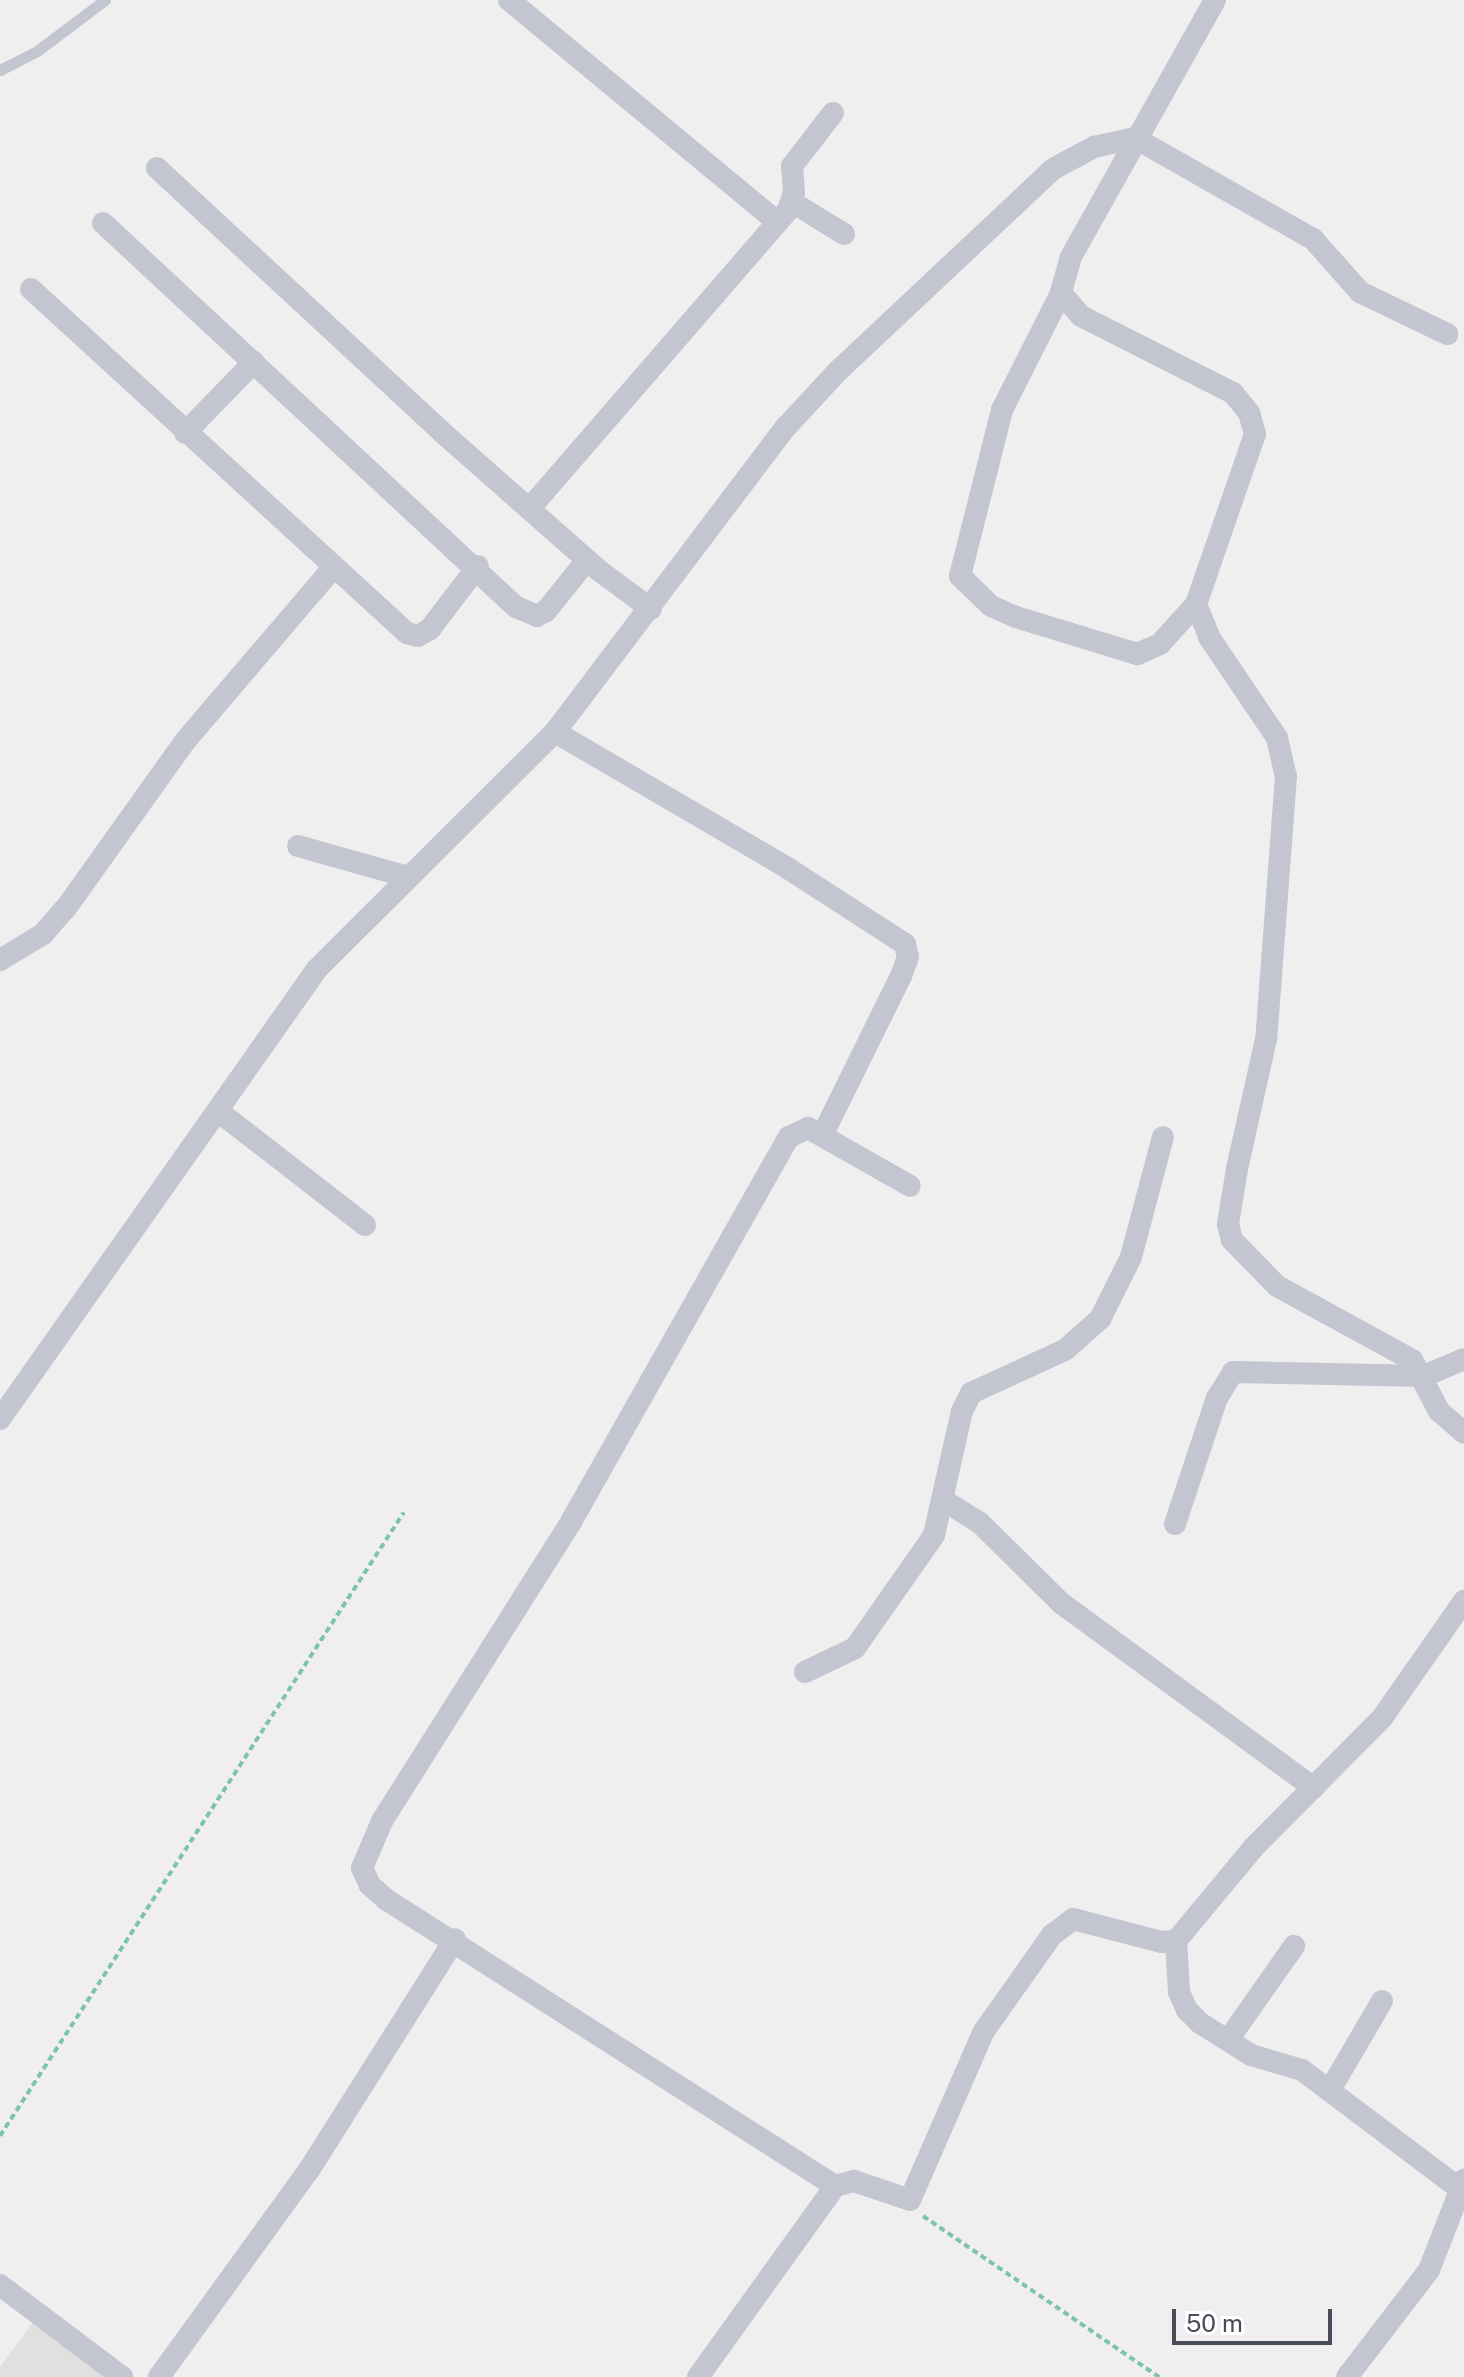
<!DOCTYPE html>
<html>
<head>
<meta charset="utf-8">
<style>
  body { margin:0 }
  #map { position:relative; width:1464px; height:2377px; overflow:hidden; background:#f0eeee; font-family:"Public Sans",sans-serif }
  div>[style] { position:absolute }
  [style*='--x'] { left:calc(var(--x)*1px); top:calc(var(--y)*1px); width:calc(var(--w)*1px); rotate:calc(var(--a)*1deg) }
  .education>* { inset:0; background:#e1e0df }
  .path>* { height:4px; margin-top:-2px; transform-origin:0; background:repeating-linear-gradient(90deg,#7cc3b4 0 6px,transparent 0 10px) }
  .lane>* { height:11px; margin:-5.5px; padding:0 5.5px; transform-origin:5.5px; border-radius:5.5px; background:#c3c6d1 }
  .street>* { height:22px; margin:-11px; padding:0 11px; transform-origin:11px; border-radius:11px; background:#c3c6d1 }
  span { translate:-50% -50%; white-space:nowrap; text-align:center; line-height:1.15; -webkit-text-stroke:8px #fff; paint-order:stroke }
  .scale { position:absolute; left:1172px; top:2309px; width:160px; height:36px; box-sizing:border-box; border:4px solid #484c59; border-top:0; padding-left:10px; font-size:24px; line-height:28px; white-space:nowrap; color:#484c59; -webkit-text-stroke:6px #fff; paint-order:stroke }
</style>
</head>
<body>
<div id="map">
  <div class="education">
    <i style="clip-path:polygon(33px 2322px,113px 2377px,0 2377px,0 2367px)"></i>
  </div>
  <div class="path">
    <i style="--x:0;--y:2136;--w:743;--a:-57.08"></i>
    <i style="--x:923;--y:2216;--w:286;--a:34.3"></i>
  </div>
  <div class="lane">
    <i style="--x:0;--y:70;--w:42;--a:-27.2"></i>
    <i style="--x:37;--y:51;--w:85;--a:-36.9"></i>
  </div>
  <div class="street">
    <i style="--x:509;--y:0;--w:348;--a:39.6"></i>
    <i style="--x:1215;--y:0;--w:295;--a:119.3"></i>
    <i style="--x:1071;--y:257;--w:37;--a:106"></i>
    <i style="--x:1061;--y:293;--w:30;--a:49"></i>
    <i style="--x:1081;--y:316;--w:170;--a:26.9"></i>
    <i style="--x:1233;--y:393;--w:26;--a:51"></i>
    <i style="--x:1249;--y:413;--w:22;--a:74"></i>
    <i style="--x:1255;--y:434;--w:180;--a:109.1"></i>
    <i style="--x:1196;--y:604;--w:35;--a:68"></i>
    <i style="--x:1209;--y:637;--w:122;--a:56"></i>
    <i style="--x:1277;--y:738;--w:39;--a:77"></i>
    <i style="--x:1286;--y:776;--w:264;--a:94.3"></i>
    <i style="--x:1266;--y:1039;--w:133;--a:102.6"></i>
    <i style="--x:1237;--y:1169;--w:56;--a:99.3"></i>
    <i style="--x:1228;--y:1224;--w:16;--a:76"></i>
    <i style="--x:1232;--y:1240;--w:64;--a:45.6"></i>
    <i style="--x:1277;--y:1286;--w:154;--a:28.7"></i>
    <i style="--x:1412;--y:1360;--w:58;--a:62.1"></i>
    <i style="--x:1439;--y:1411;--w:33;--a:41"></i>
    <i style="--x:157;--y:168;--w:390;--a:42.8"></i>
    <i style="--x:443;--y:433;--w:205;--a:41.4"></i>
    <i style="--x:597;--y:569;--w:67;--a:36.5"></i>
    <i style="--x:792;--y:202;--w:61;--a:31.6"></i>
    <i style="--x:103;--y:223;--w:564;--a:42.92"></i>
    <i style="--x:516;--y:607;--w:23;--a:23"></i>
    <i style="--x:537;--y:616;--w:10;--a:-29"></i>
    <i style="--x:546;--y:611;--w:65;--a:-51.2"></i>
    <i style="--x:31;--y:289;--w:510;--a:42.46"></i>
    <i style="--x:407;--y:633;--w:11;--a:15"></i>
    <i style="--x:418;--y:636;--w:14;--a:-30"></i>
    <i style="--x:430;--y:629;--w:79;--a:-52.7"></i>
    <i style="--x:1061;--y:293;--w:131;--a:116.8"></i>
    <i style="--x:1002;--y:410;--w:171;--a:104.2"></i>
    <i style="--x:960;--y:576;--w:43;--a:44.1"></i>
    <i style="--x:991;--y:606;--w:27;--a:24"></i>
    <i style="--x:1016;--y:617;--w:127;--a:17"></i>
    <i style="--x:1137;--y:654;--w:25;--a:-23"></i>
    <i style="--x:1160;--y:644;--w:54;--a:-48"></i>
    <i style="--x:185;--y:433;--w:99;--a:-45.8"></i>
    <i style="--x:530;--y:508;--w:394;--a:-49.1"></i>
    <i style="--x:788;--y:210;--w:18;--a:-71"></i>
    <i style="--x:794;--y:193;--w:27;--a:-94"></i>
    <i style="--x:792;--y:166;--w:67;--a:-52.3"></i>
    <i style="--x:555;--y:732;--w:271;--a:30.3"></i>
    <i style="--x:789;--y:869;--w:138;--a:32.9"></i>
    <i style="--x:905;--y:944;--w:13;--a:77"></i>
    <i style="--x:908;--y:957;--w:20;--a:110"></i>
    <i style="--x:901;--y:976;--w:178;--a:116.3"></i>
    <i style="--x:298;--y:846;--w:114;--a:15.7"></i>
    <i style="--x:0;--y:960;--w:50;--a:-31.2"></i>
    <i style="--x:43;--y:934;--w:35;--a:-49"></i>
    <i style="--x:66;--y:908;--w:206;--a:-54.5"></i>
    <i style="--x:186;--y:740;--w:226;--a:-49.5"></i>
    <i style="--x:218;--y:1111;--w:186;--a:37.8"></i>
    <i style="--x:0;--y:1419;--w:550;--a:-54.84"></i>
    <i style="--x:317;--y:969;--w:336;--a:-44.9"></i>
    <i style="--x:555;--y:732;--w:383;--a:-52.9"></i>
    <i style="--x:786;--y:427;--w:76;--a:-47.1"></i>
    <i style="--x:838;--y:371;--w:295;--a:-43.2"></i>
    <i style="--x:1053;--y:169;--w:47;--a:-28.2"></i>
    <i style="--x:1094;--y:147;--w:42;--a:-12.4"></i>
    <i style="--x:1135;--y:138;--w:205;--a:29.6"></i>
    <i style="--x:1313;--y:239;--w:71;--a:48.4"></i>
    <i style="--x:1360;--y:292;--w:97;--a:25.8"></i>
    <i style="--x:945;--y:1501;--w:41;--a:32.2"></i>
    <i style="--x:980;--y:1523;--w:114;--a:44.6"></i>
    <i style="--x:1061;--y:1603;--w:313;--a:36.2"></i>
    <i style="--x:1175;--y:1524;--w:133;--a:-71.6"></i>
    <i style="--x:1217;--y:1398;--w:31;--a:-58"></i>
    <i style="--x:1233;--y:1372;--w:191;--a:1.2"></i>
    <i style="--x:1424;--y:1376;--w:43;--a:-23"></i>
    <i style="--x:805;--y:1672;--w:55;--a:-25.6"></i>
    <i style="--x:855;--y:1648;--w:138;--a:-55"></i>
    <i style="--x:934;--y:1535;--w:127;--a:-77.3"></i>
    <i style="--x:962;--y:1411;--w:20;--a:-63"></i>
    <i style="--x:971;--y:1393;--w:103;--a:-24.6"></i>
    <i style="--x:1065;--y:1350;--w:47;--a:-41.5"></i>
    <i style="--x:1100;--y:1319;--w:69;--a:-63.4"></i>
    <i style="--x:1131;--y:1257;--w:124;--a:-75.1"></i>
    <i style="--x:1176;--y:1941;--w:51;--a:86.6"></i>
    <i style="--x:1179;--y:1992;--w:20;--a:66"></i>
    <i style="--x:1187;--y:2010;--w:18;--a:45"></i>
    <i style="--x:1200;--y:2023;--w:60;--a:32.1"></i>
    <i style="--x:1251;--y:2055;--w:53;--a:16.4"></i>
    <i style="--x:1302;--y:2070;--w:203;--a:37"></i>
    <i style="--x:1228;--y:2040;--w:115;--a:-54.9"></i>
    <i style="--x:1330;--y:2090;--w:103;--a:-59.7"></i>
    <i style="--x:835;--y:2186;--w:532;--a:-147.45"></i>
    <i style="--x:387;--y:1900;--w:23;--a:-139"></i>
    <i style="--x:370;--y:1885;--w:19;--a:-115"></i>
    <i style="--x:362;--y:1868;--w:51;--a:-66.9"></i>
    <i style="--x:382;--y:1821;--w:356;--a:-57.7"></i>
    <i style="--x:572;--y:1520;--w:440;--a:-60.5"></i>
    <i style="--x:789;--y:1137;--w:21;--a:-25"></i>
    <i style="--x:808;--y:1128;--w:117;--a:29.6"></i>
    <i style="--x:0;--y:2285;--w:153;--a:37"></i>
    <i style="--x:159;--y:2377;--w:256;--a:-54.1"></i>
    <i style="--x:309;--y:2170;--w:273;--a:-57.7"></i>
    <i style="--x:698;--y:2377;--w:235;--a:-54.3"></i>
    <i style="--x:835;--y:2186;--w:20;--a:-15"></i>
    <i style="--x:854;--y:2181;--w:59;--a:18.7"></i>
    <i style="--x:910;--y:2200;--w:184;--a:-66.4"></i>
    <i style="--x:984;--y:2031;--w:118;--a:-54.7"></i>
    <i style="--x:1052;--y:1935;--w:26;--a:-37"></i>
    <i style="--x:1073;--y:1919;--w:91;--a:14.6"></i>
    <i style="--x:1161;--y:1942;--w:15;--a:-4"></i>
    <i style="--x:1176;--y:1941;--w:122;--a:-50.3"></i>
    <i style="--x:1254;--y:1847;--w:182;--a:-45.2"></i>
    <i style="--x:1382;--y:1718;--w:143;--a:-55"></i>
    <i style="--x:1347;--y:2377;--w:135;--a:-52.5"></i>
    <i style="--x:1429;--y:2270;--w:97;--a:-68.7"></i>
  </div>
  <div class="scale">50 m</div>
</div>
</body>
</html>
